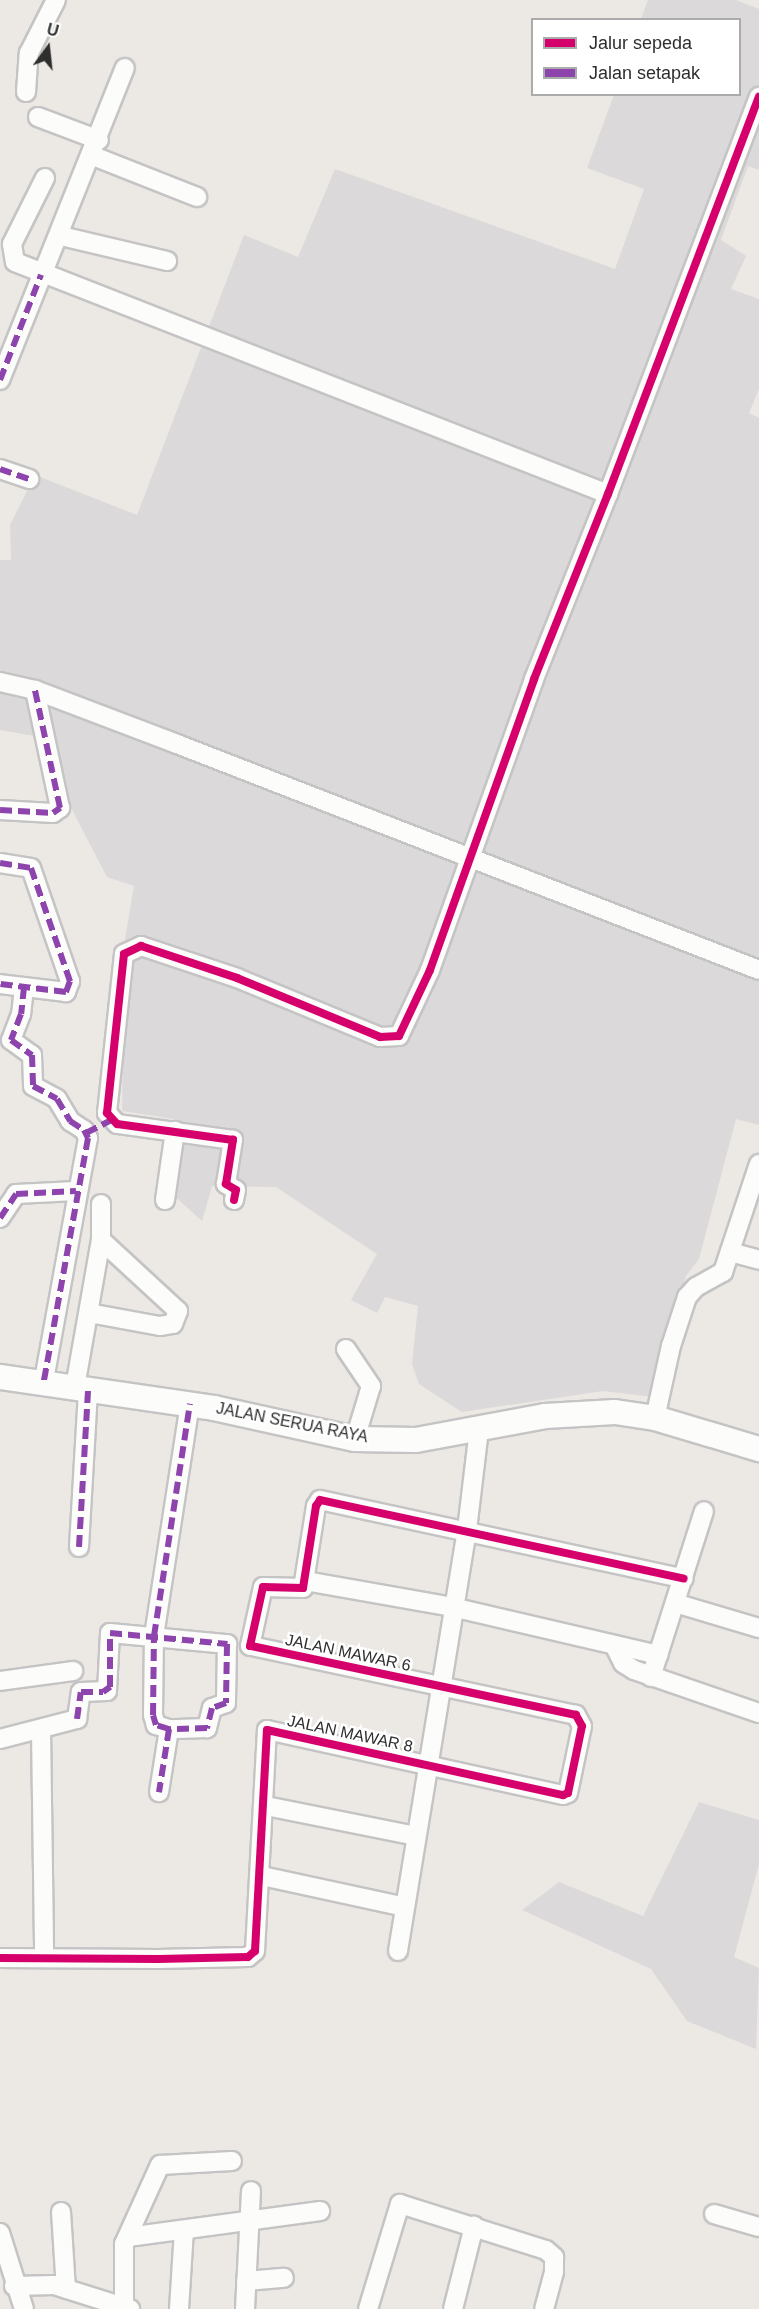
<!DOCTYPE html>
<html>
<head>
<meta charset="utf-8">
<style>
  body { margin:0 }
  #map { position:relative; width:759px; height:2309px; overflow:hidden; background:#ece8e4; font-family:Helvetica,sans-serif }
  div>[style] { position:absolute }
  [style*='--x'] { left:calc(var(--x)*1px); top:calc(var(--y)*1px); width:calc(var(--w)*1px); rotate:calc(var(--a)*1deg) }
  .industrial>* { inset:0; background:#dcd9db }
  .roads { filter:drop-shadow(2px 0 #c5c4c5) drop-shadow(-2px 0 #c5c4c5) drop-shadow(0 2px #c5c4c5) drop-shadow(0 -2px #c5c4c5) }
  .street>* { height:18px; margin:-9px; padding:0 9px; transform-origin:9px; border-radius:9px; background:#fcfcfb }
  .secondary>* { height:24px; margin:-12px; padding:0 12px; transform-origin:12px; border-radius:12px; background:#fcfcfb }
  .quiet>* { height:6px; margin-top:-3px; transform-origin:0; background:repeating-linear-gradient(90deg,#8e44ad 0 12px,transparent 0 18px) }
  .cycleway>* { height:8px; margin:-4px; padding:0 4px; transform-origin:4px; border-radius:4px; background:#d6006c }
  span { translate:-50% -50%; white-space:nowrap; text-align:center; line-height:1.15; -webkit-text-stroke:5px #fff; paint-order:stroke }
  .street-label { font-size:16px; color:#2e2e2e }
  .legend { position:absolute; left:531px; top:18px; width:210px; height:78px; box-sizing:border-box; background:#fff; border:2px solid #ababab; margin:0; padding:8px 10px; list-style:none; font-size:18px; color:#2e2e2e }
  .legend li { display:flex; align-items:center; gap:12px; height:30px }
  .legend b { width:30px; border:2px solid #ababab }
  .north { position:absolute; left:18px; top:18px; width:60px; height:60px; -webkit-text-stroke:4px #fff; paint-order:stroke; rotate:15deg; font-size:16px; font-weight:700; line-height:24px; text-align:center; color:#2e2e2e }
  .north::after { content:''; display:block; margin:auto; width:21px; height:27px; background:#2e2e2e; clip-path:polygon(50% 0,100% 100%,50% 72%,0 100%) }
</style>
</head>
<body>
<div id="map">
  <div class="industrial">
    <i style="clip-path:polygon(648px 0,736px 0,759px 9px,759px 170px,748px 166px,721px 240px,746px 256px,731px 289px,759px 299px,759px 389px,749px 413px,759px 418px,759px 1125px,736px 1119px,699px 1259px,686px 1276px,654px 1397px,603px 1391px,462px 1412px,419px 1384px,412px 1364px,418px 1306px,385px 1297px,377px 1313px,351px 1300px,377px 1254px,276px 1187px,212px 1186px,202px 1221px,170px 1192px,180px 1120px,122px 1111px,125px 939px,134px 886px,107px 877px,68px 802px,46px 738px,0 730px,0 560px,11px 560px,10px 525px,35px 475px,137px 515px,244px 235px,298px 257px,335px 169px,615px 269px,644px 189px,587px 168px,614px 95px,740px 94px,740px 20px,641px 19px)"></i>
    <i style="clip-path:polygon(699px 1802px,759px 1820px,759px 1864px,734px 1957px,759px 1968px,756px 2049px,687px 2021px,651px 1969px,522px 1910px,559px 1882px,643px 1916px)"></i>
  </div>
  <div class="roads">
    <div class="street">
      <i style="--x:26;--y:92;--w:39;--a:-86"></i>
      <i style="--x:29;--y:53;--w:59;--a:-63"></i>
      <i style="--x:38;--y:117;--w:65;--a:20.7"></i>
      <i style="--x:93;--y:156;--w:112;--a:21.5"></i>
      <i style="--x:45;--y:178;--w:74;--a:116.6"></i>
      <i style="--x:12;--y:244;--w:18;--a:81"></i>
      <i style="--x:15;--y:262;--w:637;--a:21.37"></i>
      <i style="--x:61;--y:236;--w:109;--a:13.3"></i>
      <i style="--x:0;--y:380;--w:336;--a:-68.2"></i>
      <i style="--x:0;--y:469;--w:31;--a:19"></i>
      <i style="--x:0;--y:682;--w:36;--a:13"></i>
      <i style="--x:35;--y:690;--w:152;--a:20.8"></i>
      <i style="--x:177;--y:744;--w:624;--a:21.22"></i>
      <i style="--x:0;--y:810;--w:53;--a:3.2"></i>
      <i style="--x:53;--y:813;--w:9;--a:-36"></i>
      <i style="--x:60;--y:808;--w:121;--a:-102"></i>
      <i style="--x:0;--y:863;--w:31;--a:9"></i>
      <i style="--x:31;--y:868;--w:120;--a:71"></i>
      <i style="--x:70;--y:981;--w:12;--a:110"></i>
      <i style="--x:66;--y:992;--w:66;--a:-173.1"></i>
      <i style="--x:24;--y:987;--w:27;--a:96"></i>
      <i style="--x:21;--y:1014;--w:28;--a:111"></i>
      <i style="--x:11;--y:1040;--w:26;--a:36"></i>
      <i style="--x:32;--y:1055;--w:31;--a:88"></i>
      <i style="--x:33;--y:1086;--w:27;--a:28"></i>
      <i style="--x:57;--y:1099;--w:26;--a:59"></i>
      <i style="--x:70;--y:1121;--w:17;--a:33"></i>
      <i style="--x:84;--y:1130;--w:9;--a:63"></i>
      <i style="--x:88;--y:1138;--w:251;--a:100.3"></i>
      <i style="--x:165;--y:1200;--w:70;--a:-81.8"></i>
      <i style="--x:234;--y:1200;--w:10;--a:-79"></i>
      <i style="--x:236;--y:1190;--w:12;--a:-149"></i>
      <i style="--x:226;--y:1184;--w:45;--a:-81"></i>
      <i style="--x:233;--y:1140;--w:117;--a:-172.1"></i>
      <i style="--x:117;--y:1124;--w:15;--a:-132"></i>
      <i style="--x:107;--y:1113;--w:160;--a:-83.9"></i>
      <i style="--x:124;--y:954;--w:19;--a:-25"></i>
      <i style="--x:141;--y:946;--w:101;--a:18.4"></i>
      <i style="--x:237;--y:978;--w:155;--a:22.4"></i>
      <i style="--x:380;--y:1037;--w:19;--a:-3"></i>
      <i style="--x:399;--y:1036;--w:73;--a:-64.8"></i>
      <i style="--x:430;--y:970;--w:309;--a:-70.3"></i>
      <i style="--x:534;--y:679;--w:199;--a:-68.2"></i>
      <i style="--x:608;--y:494;--w:425;--a:-69.2"></i>
      <i style="--x:0;--y:1218;--w:29;--a:-56"></i>
      <i style="--x:16;--y:1194;--w:60;--a:-2.9"></i>
      <i style="--x:730;--y:1252;--w:30;--a:15"></i>
      <i style="--x:89;--y:1313;--w:72;--a:10.4"></i>
      <i style="--x:160;--y:1326;--w:13;--a:-9"></i>
      <i style="--x:173;--y:1324;--w:14;--a:-69"></i>
      <i style="--x:178;--y:1311;--w:105;--a:-137.3"></i>
      <i style="--x:346;--y:1349;--w:45;--a:56"></i>
      <i style="--x:371;--y:1386;--w:55;--a:106.8"></i>
      <i style="--x:75;--y:1387;--w:149;--a:-80"></i>
      <i style="--x:101;--y:1240;--w:36;--a:-90"></i>
      <i style="--x:655;--y:1418;--w:74;--a:-77.5"></i>
      <i style="--x:671;--y:1346;--w:52;--a:-71.9"></i>
      <i style="--x:687;--y:1297;--w:13;--a:-48"></i>
      <i style="--x:696;--y:1287;--w:31;--a:-29"></i>
      <i style="--x:723;--y:1272;--w:114;--a:-71.6"></i>
      <i style="--x:79;--y:1547;--w:158;--a:-86.7"></i>
      <i style="--x:305;--y:1581;--w:149;--a:10"></i>
      <i style="--x:452;--y:1607;--w:212;--a:13.1"></i>
      <i style="--x:675;--y:1603;--w:88;--a:16.6"></i>
      <i style="--x:614;--y:1645;--w:20;--a:63"></i>
      <i style="--x:623;--y:1663;--w:13;--a:32"></i>
      <i style="--x:634;--y:1670;--w:132;--a:19"></i>
      <i style="--x:651;--y:1677;--w:174;--a:-72.3"></i>
      <i style="--x:0;--y:1681;--w:74;--a:-7.8"></i>
      <i style="--x:41;--y:1729;--w:229;--a:89.2"></i>
      <i style="--x:169;--y:1729;--w:14;--a:-163"></i>
      <i style="--x:156;--y:1725;--w:10;--a:-107"></i>
      <i style="--x:153;--y:1715;--w:79;--a:-89.3"></i>
      <i style="--x:154;--y:1636;--w:235;--a:-81.2"></i>
      <i style="--x:0;--y:1739;--w:80;--a:-14.6"></i>
      <i style="--x:77;--y:1719;--w:27;--a:-82"></i>
      <i style="--x:81;--y:1692;--w:26;--a:-2"></i>
      <i style="--x:107;--y:1691;--w:58;--a:-87"></i>
      <i style="--x:110;--y:1633;--w:118;--a:5.4"></i>
      <i style="--x:227;--y:1644;--w:59;--a:91"></i>
      <i style="--x:226;--y:1703;--w:15;--a:160"></i>
      <i style="--x:212;--y:1708;--w:21;--a:104"></i>
      <i style="--x:207;--y:1728;--w:38;--a:178"></i>
      <i style="--x:169;--y:1729;--w:64;--a:99"></i>
      <i style="--x:266;--y:1806;--w:153;--a:11.3"></i>
      <i style="--x:262;--y:1876;--w:146;--a:12.2"></i>
      <i style="--x:398;--y:1951;--w:427;--a:-80.7"></i>
      <i style="--x:467;--y:1530;--w:102;--a:-83.2"></i>
      <i style="--x:0;--y:1958;--w:158;--a:0.4"></i>
      <i style="--x:158;--y:1959;--w:90;--a:-1.3"></i>
      <i style="--x:248;--y:1957;--w:9;--a:-41"></i>
      <i style="--x:255;--y:1951;--w:221;--a:-86.9"></i>
      <i style="--x:267;--y:1730;--w:303;--a:12.4"></i>
      <i style="--x:563;--y:1795;--w:5;--a:-22"></i>
      <i style="--x:568;--y:1793;--w:68;--a:-78.2"></i>
      <i style="--x:582;--y:1726;--w:13;--a:-119"></i>
      <i style="--x:576;--y:1715;--w:333;--a:-168"></i>
      <i style="--x:250;--y:1646;--w:60;--a:-77.6"></i>
      <i style="--x:263;--y:1587;--w:40;--a:1.4"></i>
      <i style="--x:303;--y:1588;--w:83;--a:-81"></i>
      <i style="--x:316;--y:1506;--w:7;--a:-56"></i>
      <i style="--x:320;--y:1500;--w:372;--a:12.2"></i>
      <i style="--x:61;--y:2212;--w:77;--a:86.3"></i>
      <i style="--x:714;--y:2214;--w:47;--a:16.1"></i>
      <i style="--x:0;--y:2233;--w:80;--a:72.5"></i>
      <i style="--x:128;--y:2237;--w:194;--a:-7.7"></i>
      <i style="--x:246;--y:2281;--w:38;--a:-5"></i>
      <i style="--x:14;--y:2286;--w:40;--a:-1.4"></i>
      <i style="--x:54;--y:2285;--w:80;--a:17.5"></i>
      <i style="--x:124;--y:2307;--w:63;--a:-90"></i>
      <i style="--x:124;--y:2244;--w:87;--a:-65.5"></i>
      <i style="--x:160;--y:2165;--w:72;--a:-3.2"></i>
      <i style="--x:179;--y:2309;--w:79;--a:-86.4"></i>
      <i style="--x:245;--y:2309;--w:118;--a:-87.1"></i>
      <i style="--x:368;--y:2309;--w:110;--a:-73.1"></i>
      <i style="--x:400;--y:2204;--w:153;--a:17.5"></i>
      <i style="--x:546;--y:2250;--w:11;--a:41"></i>
      <i style="--x:554;--y:2257;--w:15;--a:90"></i>
      <i style="--x:554;--y:2272;--w:38;--a:105"></i>
      <i style="--x:453;--y:2309;--w:86;--a:-75.8"></i>
    </div>
    <div class="secondary">
      <i style="--x:0;--y:1377;--w:216;--a:8.2"></i>
      <i style="--x:214;--y:1408;--w:144;--a:12.4"></i>
      <i style="--x:355;--y:1439;--w:61;--a:0.9"></i>
      <i style="--x:416;--y:1440;--w:131;--a:-10.5"></i>
      <i style="--x:545;--y:1416;--w:70;--a:-3.3"></i>
      <i style="--x:615;--y:1412;--w:40;--a:8.5"></i>
      <i style="--x:655;--y:1418;--w:109;--a:16.6"></i>
    </div>
  </div>
  <div class="quiet">
    <i style="--x:0;--y:380;--w:113;--a:-68.7"></i>
    <i style="--x:0;--y:469;--w:31;--a:19"></i>
    <i style="--x:0;--y:810;--w:53;--a:3.2"></i>
    <i style="--x:53;--y:813;--w:9;--a:-36"></i>
    <i style="--x:60;--y:808;--w:121;--a:-102"></i>
    <i style="--x:0;--y:863;--w:31;--a:9"></i>
    <i style="--x:31;--y:868;--w:120;--a:71"></i>
    <i style="--x:70;--y:981;--w:12;--a:110"></i>
    <i style="--x:66;--y:992;--w:66;--a:-173.1"></i>
    <i style="--x:24;--y:987;--w:27;--a:96"></i>
    <i style="--x:21;--y:1014;--w:28;--a:111"></i>
    <i style="--x:11;--y:1040;--w:26;--a:36"></i>
    <i style="--x:32;--y:1055;--w:31;--a:88"></i>
    <i style="--x:33;--y:1086;--w:27;--a:28"></i>
    <i style="--x:57;--y:1099;--w:26;--a:59"></i>
    <i style="--x:70;--y:1121;--w:17;--a:33"></i>
    <i style="--x:84;--y:1130;--w:9;--a:63"></i>
    <i style="--x:88;--y:1138;--w:251;--a:100.3"></i>
    <i style="--x:86;--y:1133;--w:28;--a:-27"></i>
    <i style="--x:0;--y:1218;--w:29;--a:-56"></i>
    <i style="--x:16;--y:1194;--w:60;--a:-2.9"></i>
    <i style="--x:79;--y:1547;--w:158;--a:-86.7"></i>
    <i style="--x:77;--y:1719;--w:27;--a:-82"></i>
    <i style="--x:81;--y:1692;--w:22;--a:0"></i>
    <i style="--x:103;--y:1692;--w:9;--a:-36"></i>
    <i style="--x:110;--y:1687;--w:54;--a:-90"></i>
    <i style="--x:110;--y:1633;--w:118;--a:5.4"></i>
    <i style="--x:227;--y:1644;--w:59;--a:91"></i>
    <i style="--x:226;--y:1703;--w:15;--a:160"></i>
    <i style="--x:212;--y:1708;--w:21;--a:104"></i>
    <i style="--x:207;--y:1728;--w:38;--a:178"></i>
    <i style="--x:169;--y:1729;--w:64;--a:99"></i>
    <i style="--x:169;--y:1729;--w:14;--a:-163"></i>
    <i style="--x:156;--y:1725;--w:10;--a:-107"></i>
    <i style="--x:153;--y:1715;--w:79;--a:-89.3"></i>
    <i style="--x:154;--y:1636;--w:235;--a:-81.2"></i>
  </div>
  <div class="cycleway">
    <i style="--x:234;--y:1200;--w:10;--a:-79"></i>
    <i style="--x:236;--y:1190;--w:12;--a:-149"></i>
    <i style="--x:226;--y:1184;--w:45;--a:-81"></i>
    <i style="--x:233;--y:1140;--w:117;--a:-172.1"></i>
    <i style="--x:117;--y:1124;--w:15;--a:-132"></i>
    <i style="--x:107;--y:1113;--w:160;--a:-83.9"></i>
    <i style="--x:124;--y:954;--w:19;--a:-25"></i>
    <i style="--x:141;--y:946;--w:101;--a:18.4"></i>
    <i style="--x:237;--y:978;--w:155;--a:22.4"></i>
    <i style="--x:380;--y:1037;--w:19;--a:-3"></i>
    <i style="--x:399;--y:1036;--w:73;--a:-64.8"></i>
    <i style="--x:430;--y:970;--w:309;--a:-70.3"></i>
    <i style="--x:534;--y:679;--w:199;--a:-68.2"></i>
    <i style="--x:608;--y:494;--w:425;--a:-69.2"></i>
    <i style="--x:0;--y:1958;--w:158;--a:0.4"></i>
    <i style="--x:158;--y:1959;--w:90;--a:-1.3"></i>
    <i style="--x:248;--y:1957;--w:9;--a:-41"></i>
    <i style="--x:255;--y:1951;--w:221;--a:-86.9"></i>
    <i style="--x:267;--y:1730;--w:303;--a:12.4"></i>
    <i style="--x:563;--y:1795;--w:5;--a:-22"></i>
    <i style="--x:568;--y:1793;--w:68;--a:-78.2"></i>
    <i style="--x:582;--y:1726;--w:13;--a:-119"></i>
    <i style="--x:576;--y:1715;--w:333;--a:-168"></i>
    <i style="--x:250;--y:1646;--w:60;--a:-77.6"></i>
    <i style="--x:263;--y:1587;--w:40;--a:1.4"></i>
    <i style="--x:303;--y:1588;--w:83;--a:-81"></i>
    <i style="--x:316;--y:1506;--w:7;--a:-56"></i>
    <i style="--x:320;--y:1500;--w:372;--a:12.2"></i>
  </div>
  <div class="street-label">
    <span style="left:292px;top:1423px;rotate:11deg">JALAN SERUA RAYA</span>
    <span style="left:348px;top:1653px;rotate:12deg">JALAN MAWAR 6</span>
    <span style="left:350px;top:1734px;rotate:12deg">JALAN MAWAR 8</span>
  </div>
  <ul class="legend">
  <li><b style="height:8px;background:#d6006c"></b>Jalur sepeda</li>
  <li><b style="height:8px;background:#8e44ad"></b>Jalan setapak</li>
  </ul>
  <div class="north">U</div>
</div>
</body>
</html>
